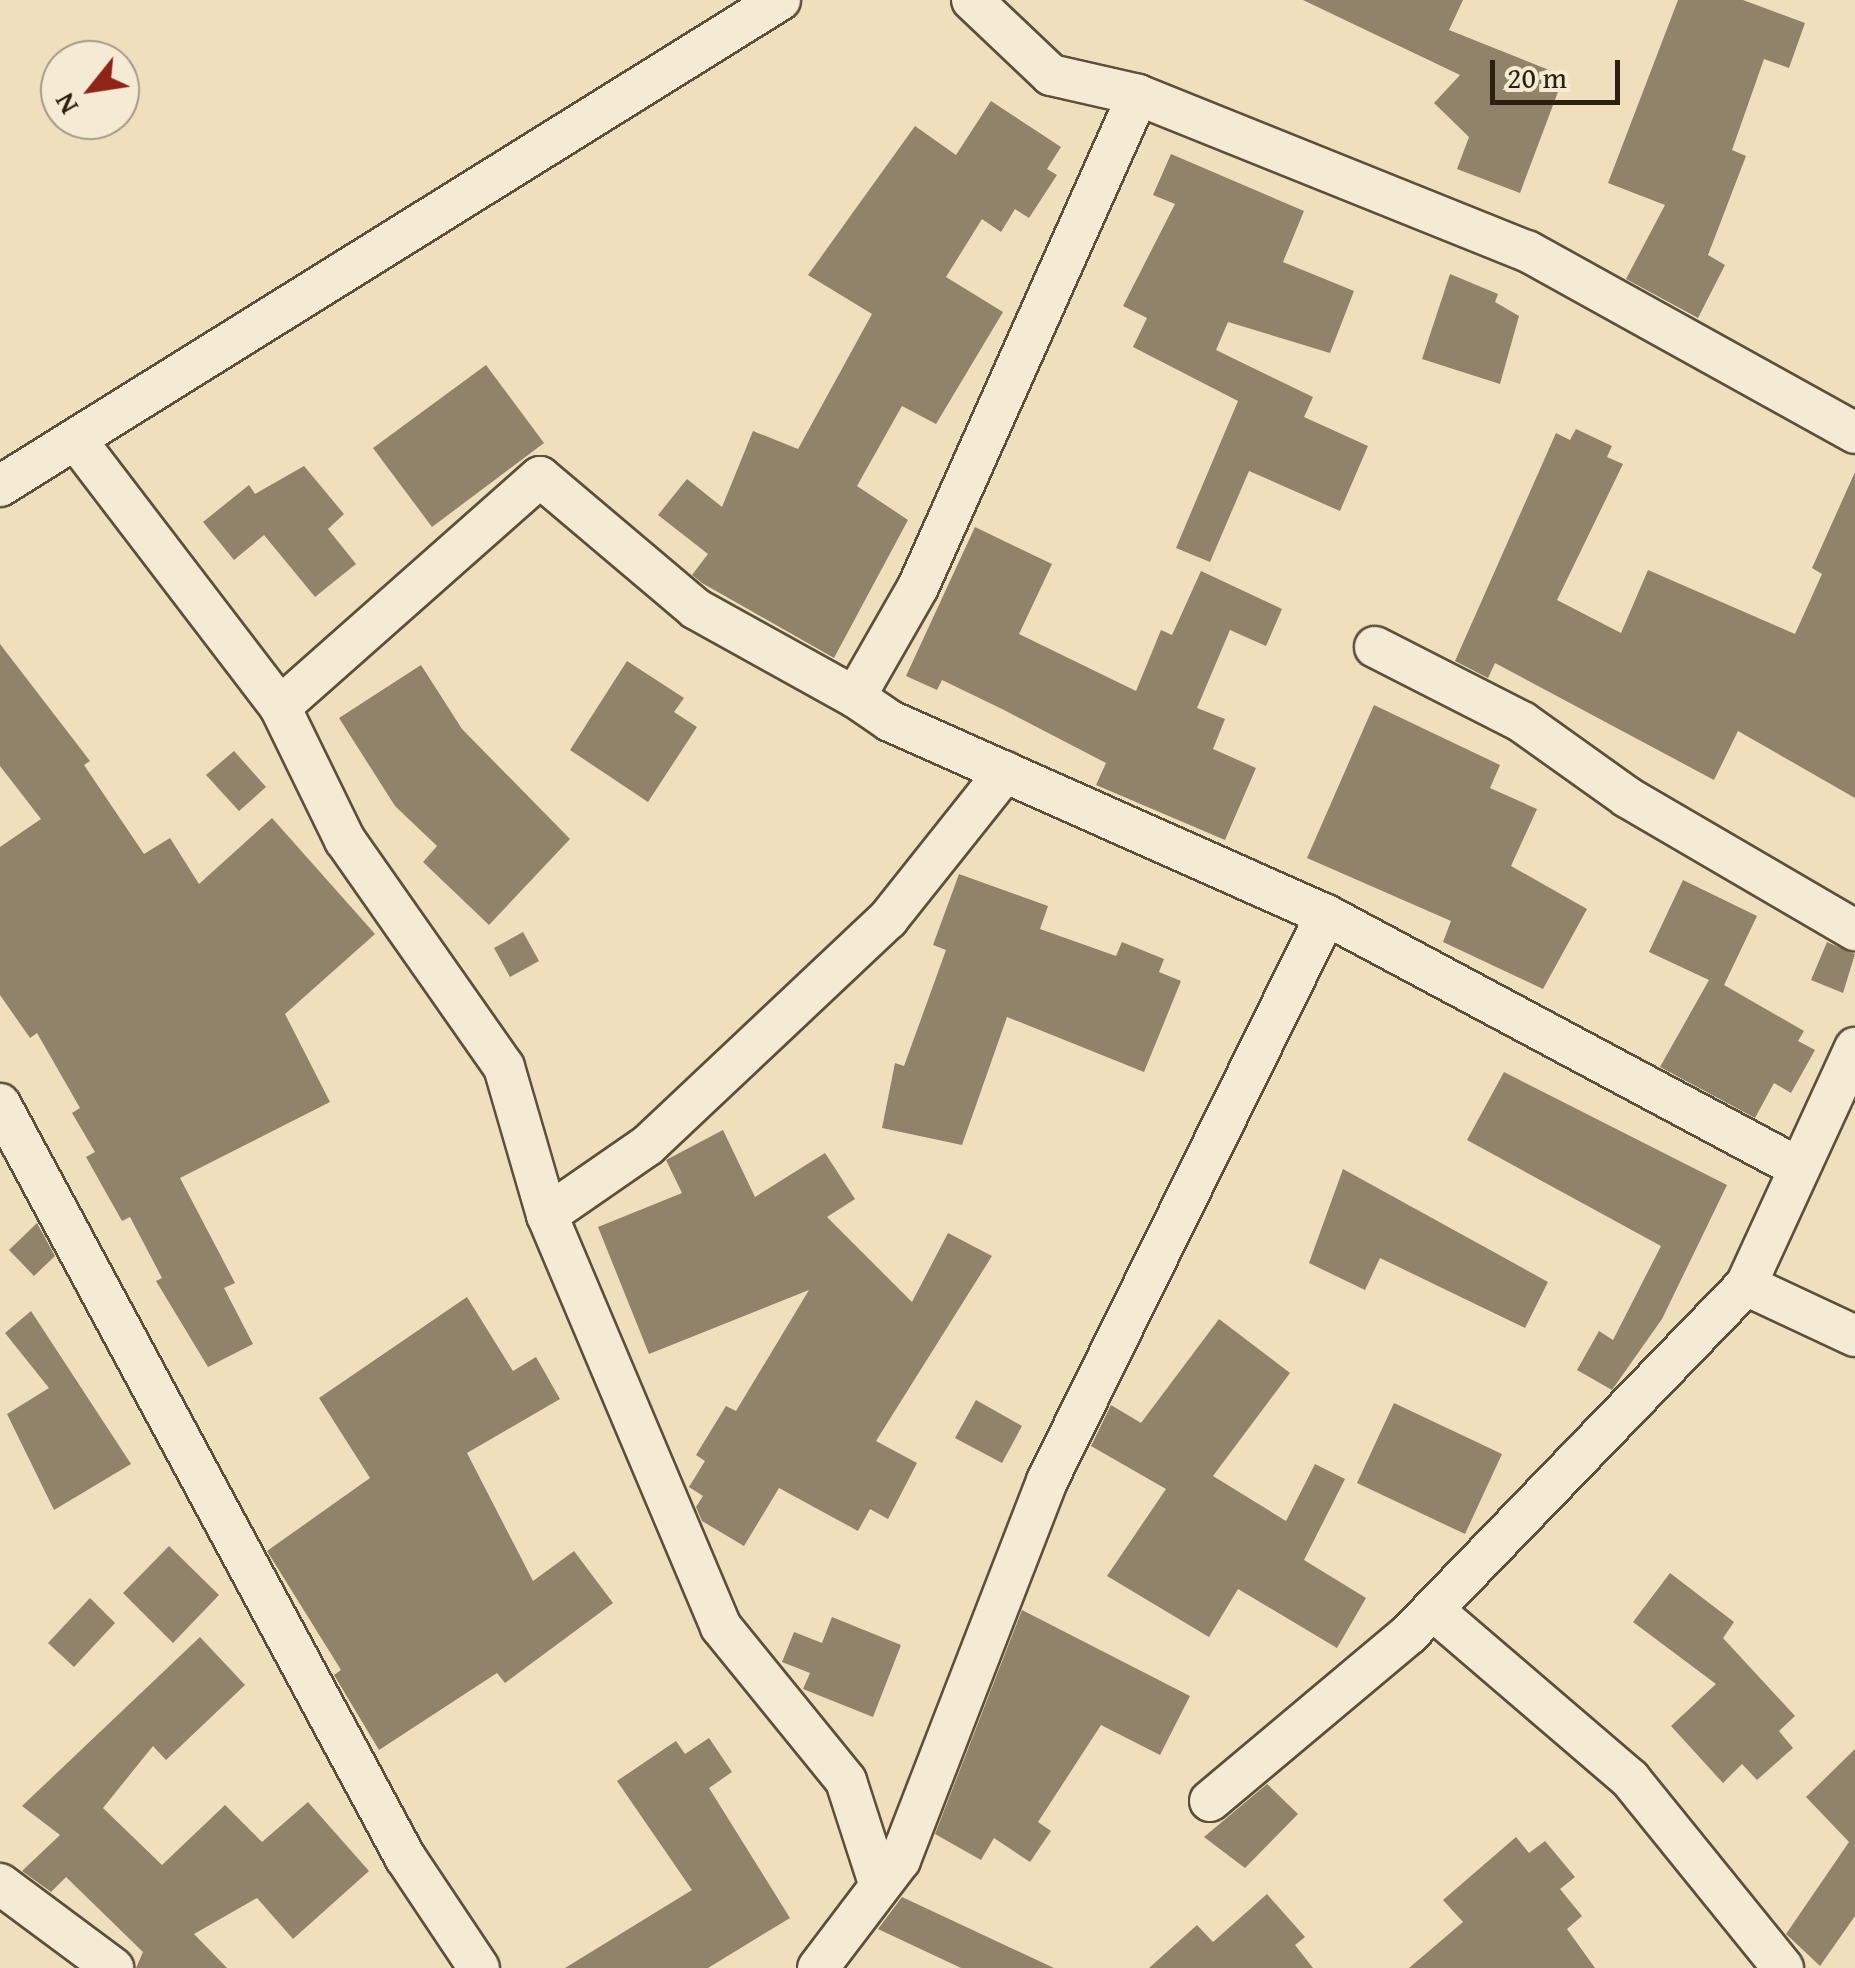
<!DOCTYPE html>
<html>
<head>
<meta charset="utf-8">
<style>
  body { margin:0 }
  #map { position:relative; width:1855px; height:1968px; overflow:hidden; background:#f0dfbc; font-family:"Gentium Book Plus",serif }
  div>[style] { position:absolute }
  [style*='--x'] { left:calc(var(--x)*1px); top:calc(var(--y)*1px); width:calc(var(--w)*1px); rotate:calc(var(--a)*1deg) }
  .building>* { inset:0; background:#918369 }
  .roads { filter:drop-shadow(2px 0 #5c4f3b) drop-shadow(-2px 0 #5c4f3b) drop-shadow(0 2px #5c4f3b) drop-shadow(0 -2px #5c4f3b) }
  .minor>* { height:40px; margin:-20px; padding:0 20px; transform-origin:20px; border-radius:20px; background:#f5ead3 }
  span { translate:-50% -50%; white-space:nowrap; text-align:center; line-height:1.15; -webkit-text-stroke:10px #f5ead3; paint-order:stroke }
  .north { position:absolute; left:40px; top:40px; width:100px; height:100px; box-sizing:border-box; background:#f5ead3; border:2px solid #a49985; border-radius:50%; rotate:240deg; font-size:28px; font-weight:700; line-height:40px; text-align:center; color:#2b1f10 }
  .north::after { content:''; display:block; margin:auto; width:35px; height:45px; background:#8f2418; clip-path:polygon(50% 0,100% 100%,50% 72%,0 100%) }
  .scale { position:absolute; left:1490px; top:60px; width:130px; height:45px; box-sizing:border-box; border:5px solid #2b1f10; border-top:0; padding-left:12px; font-size:30px; line-height:35px; white-space:nowrap; color:#2b1f10; -webkit-text-stroke:8px #f5ead3; paint-order:stroke }
</style>
</head>
<body>
<div id="map">
  <div class="building">
    <i style="clip-path:polygon(1303px 0,1463px 0,1449px 30px,1564px 76px,1520px 193px,1457px 169px,1469px 137px,1434px 103px,1460px 75px)"></i>
    <i style="clip-path:polygon(1678px 0,1743px 0,1805px 23px,1789px 68px,1764px 59px,1732px 150px,1746px 156px,1708px 255px,1725px 265px,1698px 318px,1626px 279px,1665px 205px,1608px 183px)"></i>
    <i style="clip-path:polygon(991px 101px,1061px 147px,1047px 169px,1057px 175px,1029px 218px,1015px 209px,1001px 232px,982px 219px,946px 277px,1003px 312px,936px 424px,902px 406px,857px 486px,908px 520px,834px 658px,702px 583px,692px 575px,708px 554px,658px 515px,687px 479px,722px 507px,753px 431px,798px 449px,872px 314px,808px 275px,915px 126px,956px 155px)"></i>
    <i style="clip-path:polygon(1171px 154px,1304px 211px,1283px 262px,1354px 291px,1330px 353px,1228px 322px,1216px 350px,1313px 397px,1304px 417px,1368px 446px,1340px 511px,1249px 471px,1210px 562px,1176px 548px,1238px 401px,1133px 347px,1147px 318px,1123px 306px,1175px 204px,1153px 195px)"></i>
    <i style="clip-path:polygon(1450px 274px,1498px 294px,1495px 302px,1519px 316px,1500px 384px,1422px 359px)"></i>
    <i style="clip-path:polygon(486px 365px,544px 443px,432px 527px,373px 448px)"></i>
    <i style="clip-path:polygon(1576px 429px,1612px 446px,1607px 457px,1623px 464px,1557px 600px,1621px 633px,1648px 570px,1795px 634px,1822px 574px,1812px 568px,1855px 472px,1855px 798px,1738px 731px,1714px 780px,1495px 663px,1488px 678px,1455px 661px,1556px 433px,1570px 440px)"></i>
    <i style="clip-path:polygon(304px 466px,344px 514px,328px 529px,356px 564px,315px 597px,264px 535px,234px 560px,203px 522px,249px 485px,255px 494px)"></i>
    <i style="clip-path:polygon(975px 527px,1052px 564px,1019px 634px,1136px 691px,1161px 630px,1172px 635px,1201px 571px,1282px 609px,1266px 646px,1230px 630px,1197px 708px,1225px 719px,1213px 749px,1256px 768px,1225px 840px,1096px 785px,1106px 763px,1002px 709px,942px 680px,937px 690px,906px 676px)"></i>
    <i style="clip-path:polygon(0 644px,90px 761px,84px 765px,144px 854px,170px 838px,199px 884px,272px 818px,375px 934px,285px 1014px,330px 1102px,180px 1178px,235px 1283px,224px 1288px,253px 1344px,208px 1367px,156px 1281px,162px 1278px,130px 1217px,122px 1221px,86px 1157px,95px 1152px,72px 1113px,80px 1108px,37px 1033px,30px 1038px,0 995px,0 847px,41px 819px,0 766px)"></i>
    <i style="clip-path:polygon(627px 661px,684px 698px,674px 712px,697px 727px,648px 802px,570px 750px)"></i>
    <i style="clip-path:polygon(421px 665px,462px 729px,570px 839px,489px 925px,423px 862px,437px 846px,395px 806px,339px 718px)"></i>
    <i style="clip-path:polygon(1374px 705px,1500px 765px,1490px 788px,1537px 809px,1511px 866px,1587px 909px,1543px 989px,1443px 942px,1451px 921px,1307px 858px)"></i>
    <i style="clip-path:polygon(234px 751px,266px 787px,239px 811px,206px 775px)"></i>
    <i style="clip-path:polygon(959px 874px,1048px 906px,1040px 929px,1116px 956px,1122px 942px,1164px 959px,1159px 972px,1181px 981px,1144px 1072px,1007px 1017px,962px 1145px,882px 1128px,895px 1063px,904px 1066px,946px 950px,933px 945px)"></i>
    <i style="clip-path:polygon(1683px 880px,1757px 916px,1724px 985px,1804px 1031px,1798px 1041px,1815px 1050px,1791px 1093px,1774px 1083px,1755px 1118px,1660px 1067px,1709px 980px,1649px 952px)"></i>
    <i style="clip-path:polygon(523px 932px,539px 961px,510px 977px,494px 948px)"></i>
    <i style="clip-path:polygon(1827px 942px,1855px 954px,1843px 993px,1811px 980px)"></i>
    <i style="clip-path:polygon(1504px 1072px,1727px 1185px,1662px 1319px,1612px 1390px,1577px 1370px,1599px 1331px,1613px 1340px,1661px 1246px,1467px 1140px)"></i>
    <i style="clip-path:polygon(723px 1130px,755px 1197px,825px 1153px,855px 1199px,827px 1217px,912px 1302px,948px 1233px,992px 1256px,876px 1441px,917px 1463px,888px 1519px,870px 1509px,858px 1531px,779px 1488px,744px 1546px,702px 1521px,696px 1507px,703px 1496px,689px 1487px,705px 1461px,696px 1455px,726px 1406px,736px 1411px,809px 1290px,649px 1354px,598px 1227px,682px 1193px,666px 1160px)"></i>
    <i style="clip-path:polygon(1343px 1169px,1548px 1282px,1525px 1328px,1380px 1258px,1365px 1290px,1309px 1263px)"></i>
    <i style="clip-path:polygon(37px 1223px,55px 1256px,34px 1276px,9px 1250px)"></i>
    <i style="clip-path:polygon(467px 1297px,513px 1371px,536px 1357px,560px 1399px,467px 1453px,533px 1581px,574px 1551px,613px 1603px,505px 1683px,497px 1673px,379px 1750px,334px 1675px,341px 1670px,267px 1551px,370px 1478px,319px 1398px)"></i>
    <i style="clip-path:polygon(31px 1311px,131px 1464px,54px 1510px,7px 1414px,49px 1388px,5px 1333px)"></i>
    <i style="clip-path:polygon(1219px 1319px,1290px 1373px,1213px 1476px,1286px 1521px,1315px 1464px,1345px 1479px,1304px 1560px,1366px 1598px,1337px 1648px,1238px 1589px,1209px 1637px,1107px 1576px,1166px 1489px,1091px 1446px,1111px 1405px,1141px 1423px)"></i>
    <i style="clip-path:polygon(976px 1400px,1022px 1426px,1002px 1463px,955px 1438px)"></i>
    <i style="clip-path:polygon(1394px 1403px,1502px 1454px,1465px 1534px,1357px 1483px)"></i>
    <i style="clip-path:polygon(169px 1546px,219px 1595px,173px 1643px,123px 1593px)"></i>
    <i style="clip-path:polygon(1670px 1573px,1734px 1622px,1723px 1638px,1795px 1716px,1779px 1731px,1793px 1748px,1757px 1780px,1742px 1764px,1723px 1783px,1671px 1726px,1716px 1684px,1633px 1622px)"></i>
    <i style="clip-path:polygon(90px 1598px,115px 1623px,74px 1667px,48px 1643px)"></i>
    <i style="clip-path:polygon(1022px 1610px,1190px 1696px,1160px 1755px,1101px 1725px,1038px 1822px,1051px 1831px,1030px 1862px,994px 1838px,981px 1860px,935px 1834px)"></i>
    <i style="clip-path:polygon(832px 1617px,901px 1645px,873px 1717px,803px 1689px,810px 1673px,782px 1662px,794px 1632px,822px 1643px)"></i>
    <i style="clip-path:polygon(200px 1637px,245px 1685px,166px 1760px,153px 1746px,103px 1808px,162px 1865px,225px 1805px,262px 1842px,308px 1802px,369px 1871px,293px 1939px,257px 1898px,194px 1934px,227px 1968px,136px 1968px,143px 1952px,66px 1877px,51px 1892px,22px 1871px,60px 1835px,22px 1806px)"></i>
    <i style="clip-path:polygon(709px 1738px,732px 1772px,709px 1788px,790px 1918px,708px 1968px,565px 1968px,692px 1890px,617px 1781px,676px 1741px,685px 1754px)"></i>
    <i style="clip-path:polygon(1855px 1749px,1855px 1916px,1820px 1966px,1786px 1934px,1849px 1842px,1806px 1797px)"></i>
    <i style="clip-path:polygon(1267px 1784px,1298px 1814px,1245px 1868px,1204px 1837px)"></i>
    <i style="clip-path:polygon(1516px 1837px,1529px 1853px,1545px 1841px,1575px 1877px,1560px 1889px,1582px 1916px,1567px 1929px,1595px 1968px,1409px 1968px,1463px 1922px,1443px 1900px)"></i>
    <i style="clip-path:polygon(1267px 1894px,1305px 1937px,1295px 1945px,1313px 1968px,1149px 1968px,1197px 1925px,1213px 1942px)"></i>
    <i style="clip-path:polygon(902px 1897px,932px 1911px,1054px 1968px,961px 1968px,878px 1929px)"></i>
  </div>
  <div class="roads">
    <div class="minor">
      <i style="--x:972;--y:0;--w:109;--a:43.5"></i>
      <i style="--x:1051;--y:75;--w:89;--a:12.9"></i>
      <i style="--x:1138;--y:95;--w:419;--a:21.9"></i>
      <i style="--x:1527;--y:251;--w:375;--a:29"></i>
      <i style="--x:1138;--y:95;--w:539;--a:114.09"></i>
      <i style="--x:918;--y:587;--w:127;--a:119.8"></i>
      <i style="--x:855;--y:697;--w:42;--a:34.4"></i>
      <i style="--x:890;--y:721;--w:477;--a:24"></i>
      <i style="--x:1326;--y:915;--w:536;--a:28.14"></i>
      <i style="--x:76;--y:440;--w:336;--a:52.6"></i>
      <i style="--x:280;--y:707;--w:148;--a:64"></i>
      <i style="--x:345;--y:840;--w:277;--a:55"></i>
      <i style="--x:504;--y:1067;--w:154;--a:73.8"></i>
      <i style="--x:547;--y:1215;--w:447;--a:67.1"></i>
      <i style="--x:721;--y:1627;--w:198;--a:50.9"></i>
      <i style="--x:846;--y:1781;--w:110;--a:72.1"></i>
      <i style="--x:0;--y:486;--w:919;--a:-31.93"></i>
      <i style="--x:1375;--y:647;--w:165;--a:27"></i>
      <i style="--x:1522;--y:722;--w:129;--a:35.5"></i>
      <i style="--x:1627;--y:797;--w:264;--a:30.3"></i>
      <i style="--x:280;--y:707;--w:347;--a:-41.5"></i>
      <i style="--x:540;--y:477;--w:204;--a:40.2"></i>
      <i style="--x:696;--y:609;--w:182;--a:29"></i>
      <i style="--x:0;--y:1104;--w:855;--a:61.73"></i>
      <i style="--x:405;--y:1857;--w:133;--a:56.3"></i>
      <i style="--x:547;--y:1215;--w:123;--a:-34.7"></i>
      <i style="--x:648;--y:1145;--w:330;--a:-43.3"></i>
      <i style="--x:888;--y:919;--w:188;--a:-51.5"></i>
      <i style="--x:1746;--y:1285;--w:120;--a:25.1"></i>
      <i style="--x:1433;--y:1610;--w:260;--a:40.6"></i>
      <i style="--x:1630;--y:1779;--w:243;--a:51"></i>
      <i style="--x:1210;--y:1801;--w:260;--a:-40"></i>
      <i style="--x:1409;--y:1634;--w:485;--a:-46"></i>
      <i style="--x:1746;--y:1285;--w:261;--a:-65.3"></i>
      <i style="--x:0;--y:1884;--w:141;--a:36.6"></i>
      <i style="--x:818;--y:1968;--w:136;--a:-52.8"></i>
      <i style="--x:900;--y:1860;--w:407;--a:-68.8"></i>
      <i style="--x:1047;--y:1481;--w:631;--a:-63.76"></i>
    </div>
  </div>
  <div class="north">N</div>
  <div class="scale">20 m</div>
</div>
</body>
</html>
